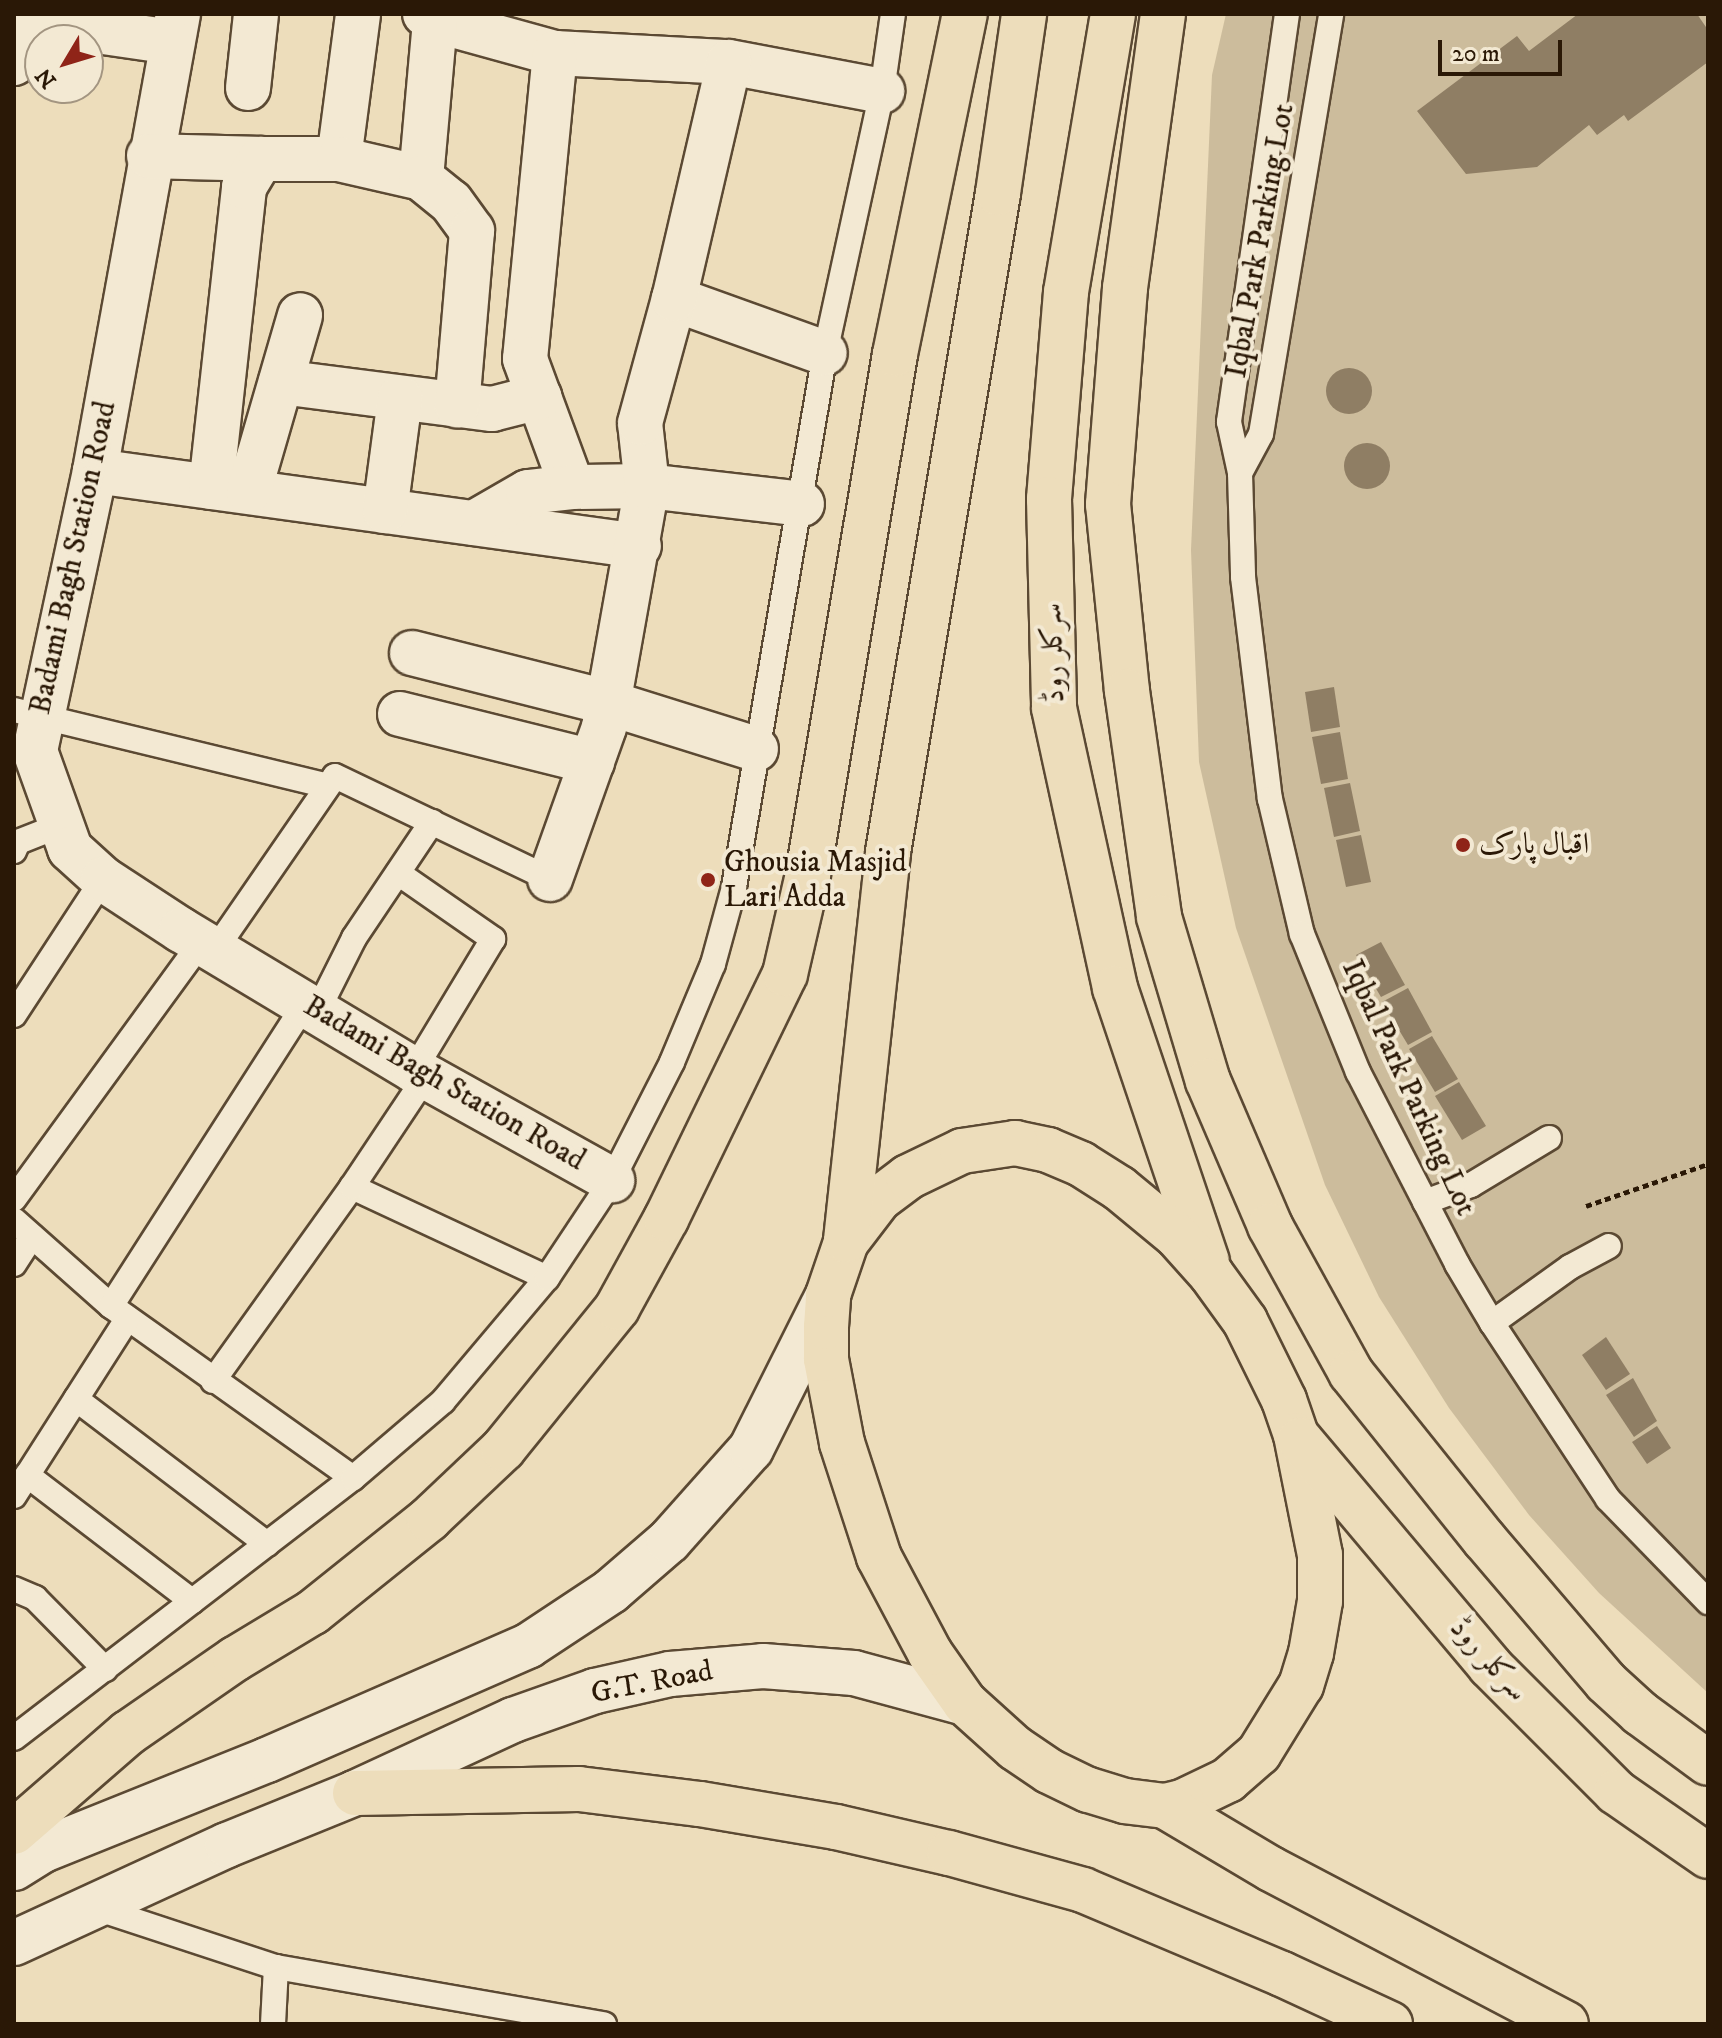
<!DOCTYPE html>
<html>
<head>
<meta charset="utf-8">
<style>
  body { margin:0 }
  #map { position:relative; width:1722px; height:2038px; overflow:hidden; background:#edddbb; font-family:"IM FELL DW Pica",Amiri,serif }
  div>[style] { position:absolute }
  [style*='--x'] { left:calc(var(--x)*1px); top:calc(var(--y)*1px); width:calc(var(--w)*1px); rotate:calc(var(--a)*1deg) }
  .green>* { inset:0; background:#ccbc9c }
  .building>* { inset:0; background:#8f7e64 }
  .round { border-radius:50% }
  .path>* { height:5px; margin-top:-2.5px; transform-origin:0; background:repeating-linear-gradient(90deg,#2a1806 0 6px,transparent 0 10px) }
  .roads { filter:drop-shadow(2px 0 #5b4933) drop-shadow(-2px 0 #5b4933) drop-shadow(0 2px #5b4933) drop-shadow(0 -2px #5b4933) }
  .lane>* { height:24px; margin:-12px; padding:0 12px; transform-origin:12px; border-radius:12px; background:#f3e9d3 }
  .street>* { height:44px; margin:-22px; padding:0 22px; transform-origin:22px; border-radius:22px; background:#f3e9d3 }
  .secondary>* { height:44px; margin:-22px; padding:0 22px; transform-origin:22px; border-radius:22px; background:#f3e9d3 }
  .primary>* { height:44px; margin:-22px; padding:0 22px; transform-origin:22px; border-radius:22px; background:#edddbb }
  .dots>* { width:22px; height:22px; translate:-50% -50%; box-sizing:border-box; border:4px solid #f3e9d3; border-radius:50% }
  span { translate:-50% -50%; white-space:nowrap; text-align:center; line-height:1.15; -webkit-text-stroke:8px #f3e9d3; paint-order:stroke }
  .street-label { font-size:30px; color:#2a1806 }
  .poi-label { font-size:30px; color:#2a1806 }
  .left { translate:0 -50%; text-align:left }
  .frame { position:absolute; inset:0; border:16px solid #2a1806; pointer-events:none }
  .north { position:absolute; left:24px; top:24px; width:80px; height:80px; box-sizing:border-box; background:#f3e9d3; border:2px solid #a39581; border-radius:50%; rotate:232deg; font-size:22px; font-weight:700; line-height:32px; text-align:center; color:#2a1806 }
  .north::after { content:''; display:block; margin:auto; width:28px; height:36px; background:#8f2418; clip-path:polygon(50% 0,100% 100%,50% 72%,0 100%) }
  .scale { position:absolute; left:1438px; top:40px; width:124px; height:36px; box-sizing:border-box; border:4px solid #2a1806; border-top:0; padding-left:10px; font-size:24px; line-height:28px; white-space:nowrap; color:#2a1806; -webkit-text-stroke:6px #f3e9d3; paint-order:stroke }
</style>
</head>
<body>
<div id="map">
  <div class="green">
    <i style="clip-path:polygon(1226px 14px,1708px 14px,1708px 1693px,1599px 1593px,1529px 1515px,1449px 1408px,1379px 1297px,1325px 1185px,1236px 928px,1199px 762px,1191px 550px,1212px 75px)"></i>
  </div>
  <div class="building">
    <i style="clip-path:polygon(1578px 14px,1697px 14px,1708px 30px,1708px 62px,1628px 121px,1624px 115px,1597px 135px,1589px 125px,1537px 167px,1466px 174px,1417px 111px,1517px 36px,1529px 51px)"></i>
    <i class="round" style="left:1326px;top:368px;width:46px;height:46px"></i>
    <i class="round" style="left:1344px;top:443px;width:46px;height:46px"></i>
    <i style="clip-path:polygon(1334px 687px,1340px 727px,1311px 732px,1305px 692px)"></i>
    <i style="clip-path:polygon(1340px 732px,1348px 779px,1321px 784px,1312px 737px)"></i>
    <i style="clip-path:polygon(1350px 783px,1360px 831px,1334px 837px,1324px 788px)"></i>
    <i style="clip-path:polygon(1361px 835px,1371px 882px,1346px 887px,1336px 840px)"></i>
    <i style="clip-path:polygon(1381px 942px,1405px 985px,1381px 997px,1356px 955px)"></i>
    <i style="clip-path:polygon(1408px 988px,1432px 1032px,1408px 1045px,1382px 1002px)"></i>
    <i style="clip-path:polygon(1432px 1036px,1458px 1079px,1435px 1092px,1409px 1049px)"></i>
    <i style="clip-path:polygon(1459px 1082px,1486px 1126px,1462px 1140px,1435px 1096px)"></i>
    <i style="clip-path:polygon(1606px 1337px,1630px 1374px,1606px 1390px,1582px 1355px)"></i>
    <i style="clip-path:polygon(1633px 1378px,1657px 1421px,1634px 1437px,1606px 1395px)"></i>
    <i style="clip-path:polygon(1657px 1426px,1671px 1448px,1647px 1464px,1632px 1442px)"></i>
  </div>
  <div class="path">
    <i style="--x:1586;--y:1206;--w:129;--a:-19"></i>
  </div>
  <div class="roads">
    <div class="lane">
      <i style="--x:1287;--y:14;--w:412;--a:98.1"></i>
      <i style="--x:1229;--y:422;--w:52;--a:77.8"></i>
      <i style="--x:1240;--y:473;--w:104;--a:88.3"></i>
      <i style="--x:1243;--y:577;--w:224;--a:83.1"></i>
      <i style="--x:1270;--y:799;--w:139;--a:76.7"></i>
      <i style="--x:1302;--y:934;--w:149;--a:67.9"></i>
      <i style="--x:1358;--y:1072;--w:216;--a:62.7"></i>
      <i style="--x:1457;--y:1264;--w:69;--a:59.3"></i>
      <i style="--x:1492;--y:1323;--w:211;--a:56.6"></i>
      <i style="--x:1608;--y:1499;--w:144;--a:45.8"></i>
      <i style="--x:1240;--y:473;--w:44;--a:-61.7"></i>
      <i style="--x:1261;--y:434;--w:426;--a:-80.5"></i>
      <i style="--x:14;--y:710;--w:322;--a:13.6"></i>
      <i style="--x:14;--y:851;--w:10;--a:-66"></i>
      <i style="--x:18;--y:842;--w:46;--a:-21.6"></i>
      <i style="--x:398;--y:873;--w:116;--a:34.8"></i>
      <i style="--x:493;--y:939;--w:153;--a:121.1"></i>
      <i style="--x:215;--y:950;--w:211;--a:-55.4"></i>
      <i style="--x:335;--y:776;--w:238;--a:25.6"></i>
      <i style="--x:317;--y:1012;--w:83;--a:-63.4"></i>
      <i style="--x:354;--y:938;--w:140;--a:-56.1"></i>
      <i style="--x:14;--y:1015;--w:163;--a:-56.8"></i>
      <i style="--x:352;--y:1187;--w:215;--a:25"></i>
      <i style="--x:14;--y:1199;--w:317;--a:-53.9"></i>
      <i style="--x:1425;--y:1202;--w:49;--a:-20.3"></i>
      <i style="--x:1471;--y:1185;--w:91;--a:-31.1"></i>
      <i style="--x:14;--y:1220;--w:130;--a:41.6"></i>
      <i style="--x:111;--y:1306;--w:297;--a:35.4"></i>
      <i style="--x:14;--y:1264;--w:33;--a:-57"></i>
      <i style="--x:111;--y:1306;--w:359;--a:-57.3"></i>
      <i style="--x:1492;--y:1323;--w:96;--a:-35.7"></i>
      <i style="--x:1570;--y:1267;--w:44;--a:-28.3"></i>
      <i style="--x:213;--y:1381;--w:239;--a:-54.4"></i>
      <i style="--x:352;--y:1187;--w:133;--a:-56.3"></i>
      <i style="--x:76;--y:1399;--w:240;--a:37.2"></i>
      <i style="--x:27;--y:1475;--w:208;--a:37.4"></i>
      <i style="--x:14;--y:1496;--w:211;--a:-57.4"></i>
      <i style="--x:14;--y:1589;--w:23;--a:23"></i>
      <i style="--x:35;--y:1598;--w:100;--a:45.4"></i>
      <i style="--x:14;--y:1738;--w:427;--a:-37.5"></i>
      <i style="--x:353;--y:1478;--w:118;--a:-40.5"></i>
      <i style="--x:443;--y:1401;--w:161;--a:-49.8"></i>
      <i style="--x:547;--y:1278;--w:118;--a:-56.4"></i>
      <i style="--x:612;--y:1180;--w:132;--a:-63"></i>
      <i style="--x:672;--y:1062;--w:106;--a:-67.3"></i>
      <i style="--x:713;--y:964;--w:80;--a:-74.7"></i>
      <i style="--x:734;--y:887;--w:542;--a:-80.33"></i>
      <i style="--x:825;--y:353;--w:268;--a:-77.7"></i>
      <i style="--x:882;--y:91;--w:78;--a:-81.9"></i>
      <i style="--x:93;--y:1907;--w:193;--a:18.2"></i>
      <i style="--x:276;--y:1967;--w:333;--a:9.9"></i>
      <i style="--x:273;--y:2024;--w:57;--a:-87"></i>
    </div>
    <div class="street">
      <i style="--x:178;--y:14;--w:464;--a:100.3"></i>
      <i style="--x:95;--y:471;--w:286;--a:102.1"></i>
      <i style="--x:35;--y:751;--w:104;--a:70.3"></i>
      <i style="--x:70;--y:849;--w:45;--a:42.3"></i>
      <i style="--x:103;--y:879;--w:93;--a:33.2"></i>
      <i style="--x:181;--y:930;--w:272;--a:31"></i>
      <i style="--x:414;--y:1070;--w:227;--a:29.1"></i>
      <i style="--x:425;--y:14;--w:12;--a:31"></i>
      <i style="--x:435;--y:20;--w:124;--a:15.4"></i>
      <i style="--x:555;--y:53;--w:174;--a:3"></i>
      <i style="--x:729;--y:62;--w:156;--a:10.7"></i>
      <i style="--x:14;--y:19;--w:160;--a:8.3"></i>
      <i style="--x:555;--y:53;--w:307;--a:95.6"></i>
      <i style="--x:525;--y:359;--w:136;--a:69.8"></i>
      <i style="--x:14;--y:63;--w:44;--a:-80.8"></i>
      <i style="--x:248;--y:88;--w:74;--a:-83.8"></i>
      <i style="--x:149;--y:156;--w:112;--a:1.5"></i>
      <i style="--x:339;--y:159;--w:146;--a:-82.5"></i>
      <i style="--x:421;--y:178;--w:159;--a:-84.9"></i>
      <i style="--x:674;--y:299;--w:160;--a:19.7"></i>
      <i style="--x:281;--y:382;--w:213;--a:7.3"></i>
      <i style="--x:492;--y:409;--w:49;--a:-14.3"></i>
      <i style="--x:95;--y:471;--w:549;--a:7.85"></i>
      <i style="--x:211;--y:487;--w:302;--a:-83.7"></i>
      <i style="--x:244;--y:187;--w:33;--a:-59"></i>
      <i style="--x:261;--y:159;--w:78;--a:0"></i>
      <i style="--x:339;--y:159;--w:84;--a:13"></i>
      <i style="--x:421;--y:178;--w:38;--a:39"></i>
      <i style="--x:451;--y:202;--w:36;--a:54"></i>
      <i style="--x:472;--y:231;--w:175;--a:94.9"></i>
      <i style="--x:249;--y:491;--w:183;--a:-73.8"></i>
      <i style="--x:385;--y:511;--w:114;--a:-82.4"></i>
      <i style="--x:474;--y:523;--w:62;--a:-29.9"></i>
      <i style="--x:528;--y:492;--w:44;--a:-6.5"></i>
      <i style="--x:572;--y:487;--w:75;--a:-0.8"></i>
      <i style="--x:647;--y:486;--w:156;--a:6.6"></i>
      <i style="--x:412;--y:653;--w:203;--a:14.2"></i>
      <i style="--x:609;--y:703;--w:154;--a:17.4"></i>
      <i style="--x:400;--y:714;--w:198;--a:14"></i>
      <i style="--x:550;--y:879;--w:161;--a:-70.4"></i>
      <i style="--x:604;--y:727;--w:245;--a:-79.9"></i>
      <i style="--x:647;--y:486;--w:63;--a:-96.3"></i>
      <i style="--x:640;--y:423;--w:129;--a:-74.7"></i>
      <i style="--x:674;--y:299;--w:243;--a:-76.9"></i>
    </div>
    <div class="secondary">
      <i style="--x:14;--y:1868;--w:34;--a:-32"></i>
      <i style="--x:43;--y:1850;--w:241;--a:-21.9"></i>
      <i style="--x:267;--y:1760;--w:285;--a:-23.6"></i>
      <i style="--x:528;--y:1646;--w:100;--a:-33.5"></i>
      <i style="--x:611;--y:1591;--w:77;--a:-40.8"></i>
      <i style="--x:669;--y:1541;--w:123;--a:-48.3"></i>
      <i style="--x:751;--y:1449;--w:172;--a:-63.4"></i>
      <i style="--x:14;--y:1943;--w:234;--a:-24.7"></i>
      <i style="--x:227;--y:1845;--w:138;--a:-22.1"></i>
      <i style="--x:355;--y:1793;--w:174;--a:-24.8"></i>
      <i style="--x:513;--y:1720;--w:87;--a:-19.5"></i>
      <i style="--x:595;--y:1691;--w:77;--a:-12.8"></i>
      <i style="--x:670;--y:1674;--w:93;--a:-4.9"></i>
      <i style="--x:763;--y:1666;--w:91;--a:4.4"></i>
      <i style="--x:854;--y:1673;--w:115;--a:15.1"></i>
    </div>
    <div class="primary">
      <i style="--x:1113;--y:14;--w:282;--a:99.6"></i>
      <i style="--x:1066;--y:292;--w:208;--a:94.7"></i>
      <i style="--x:1049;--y:499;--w:209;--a:88.6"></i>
      <i style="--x:1054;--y:708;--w:287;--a:77.7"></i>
      <i style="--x:1115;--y:988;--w:288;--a:71.4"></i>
      <i style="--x:1163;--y:14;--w:277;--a:97.9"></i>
      <i style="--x:1125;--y:288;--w:217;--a:94.5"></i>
      <i style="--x:1108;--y:504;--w:188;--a:84.2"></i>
      <i style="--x:1127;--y:691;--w:228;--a:81.9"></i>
      <i style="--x:1159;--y:917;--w:171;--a:73.4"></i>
      <i style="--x:1208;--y:1081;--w:158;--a:66.8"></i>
      <i style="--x:1270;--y:1226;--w:168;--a:61.1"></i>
      <i style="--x:1351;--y:1373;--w:213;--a:51.3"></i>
      <i style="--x:1484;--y:1539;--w:188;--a:49.5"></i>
      <i style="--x:1606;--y:1682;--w:46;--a:42.4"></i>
      <i style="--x:1640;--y:1713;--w:84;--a:36.3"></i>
      <i style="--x:1015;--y:1143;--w:34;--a:12"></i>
      <i style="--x:1048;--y:1150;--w:36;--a:23"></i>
      <i style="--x:1081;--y:1164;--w:45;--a:32.3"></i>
      <i style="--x:1119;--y:1188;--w:75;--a:39.6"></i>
      <i style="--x:1177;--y:1236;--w:51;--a:48.2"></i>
      <i style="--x:1211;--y:1274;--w:58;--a:54.1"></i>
      <i style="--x:1245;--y:1321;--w:88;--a:63.7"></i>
      <i style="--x:1284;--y:1400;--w:37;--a:71"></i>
      <i style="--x:1296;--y:1435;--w:122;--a:78.7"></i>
      <i style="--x:1320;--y:1555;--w:46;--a:90"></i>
      <i style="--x:1320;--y:1601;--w:53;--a:99.8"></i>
      <i style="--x:1311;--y:1653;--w:34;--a:107"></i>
      <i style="--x:1301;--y:1685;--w:80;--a:121.7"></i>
      <i style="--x:1259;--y:1753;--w:41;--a:138.9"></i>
      <i style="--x:1228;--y:1780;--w:51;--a:154.4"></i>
      <i style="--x:1182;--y:1802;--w:17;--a:167"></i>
      <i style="--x:1165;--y:1806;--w:40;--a:-172.9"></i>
      <i style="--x:1125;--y:1801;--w:39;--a:-163"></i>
      <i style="--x:1088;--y:1790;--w:43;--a:-154"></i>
      <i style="--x:1049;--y:1771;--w:41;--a:-145.9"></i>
      <i style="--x:1015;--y:1748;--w:67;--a:-138"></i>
      <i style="--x:965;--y:1703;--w:61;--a:-125"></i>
      <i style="--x:930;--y:1653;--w:109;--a:-118"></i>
      <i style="--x:879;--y:1557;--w:120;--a:-108"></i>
      <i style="--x:842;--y:1443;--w:86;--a:-100.8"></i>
      <i style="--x:826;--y:1359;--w:32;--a:-90"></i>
      <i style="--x:826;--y:1327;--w:32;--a:-86"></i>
      <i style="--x:828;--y:1295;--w:56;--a:-71.2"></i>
      <i style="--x:846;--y:1242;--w:54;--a:-52.5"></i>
      <i style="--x:879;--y:1199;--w:36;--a:-37"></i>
      <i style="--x:908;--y:1177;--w:60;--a:-25.7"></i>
      <i style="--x:962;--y:1151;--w:54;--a:-8.6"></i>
      <i style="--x:846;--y:1240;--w:390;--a:-83.8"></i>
      <i style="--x:888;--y:852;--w:668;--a:-80.52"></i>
      <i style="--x:998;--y:193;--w:181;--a:-81.7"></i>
      <i style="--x:1300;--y:1440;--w:295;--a:49.9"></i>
      <i style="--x:1490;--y:1666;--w:178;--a:45"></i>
      <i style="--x:1616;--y:1792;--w:112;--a:34.8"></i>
      <i style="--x:355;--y:1793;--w:224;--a:-1"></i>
      <i style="--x:579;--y:1789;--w:122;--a:7.1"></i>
      <i style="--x:700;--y:1804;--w:138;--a:9.6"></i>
      <i style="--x:836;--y:1827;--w:116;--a:13"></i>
      <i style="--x:949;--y:1853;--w:139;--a:15.4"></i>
      <i style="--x:1083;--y:1890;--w:216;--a:22.9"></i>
      <i style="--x:1282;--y:1974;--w:119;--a:24.8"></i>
      <i style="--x:1165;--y:1806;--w:123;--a:30.7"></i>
      <i style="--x:1271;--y:1869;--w:333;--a:27.7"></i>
      <i style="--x:14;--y:1832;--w:151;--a:-41"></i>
      <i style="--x:128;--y:1733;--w:130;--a:-34.7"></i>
      <i style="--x:235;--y:1659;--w:91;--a:-31.1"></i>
      <i style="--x:313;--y:1612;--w:149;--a:-38.7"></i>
      <i style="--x:429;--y:1519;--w:102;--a:-43.4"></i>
      <i style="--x:503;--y:1449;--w:181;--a:-51"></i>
      <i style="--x:617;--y:1308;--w:102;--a:-61.2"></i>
      <i style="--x:666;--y:1219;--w:272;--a:-64.1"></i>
      <i style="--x:785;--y:974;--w:103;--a:-77"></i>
      <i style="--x:808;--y:874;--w:527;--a:-80.5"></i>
      <i style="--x:895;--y:354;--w:347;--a:-78.4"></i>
    </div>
  </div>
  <div class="dots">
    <i style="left:1463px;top:845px;background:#8f2418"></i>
    <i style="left:708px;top:880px;background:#8f2418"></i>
  </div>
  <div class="street-label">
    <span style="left:1261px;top:241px;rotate:-80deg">Iqbal Park Parking Lot</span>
    <span style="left:74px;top:558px;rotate:-78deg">Badami Bagh Station Road</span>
    <span style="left:1054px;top:653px;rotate:-92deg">سرکلر روڈ</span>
    <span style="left:444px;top:1084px;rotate:30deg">Badami Bagh Station Road</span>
    <span style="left:1408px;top:1088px;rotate:65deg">Iqbal Park Parking Lot</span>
    <span style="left:1488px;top:1660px;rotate:48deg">سرکلر روڈ</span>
    <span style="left:652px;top:1683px;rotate:-11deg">G.T. Road</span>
  </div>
  <div class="poi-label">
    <span class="left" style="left:1479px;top:845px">اقبال پارک</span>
    <span class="left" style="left:724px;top:880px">Ghousia Masjid<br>Lari Adda</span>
  </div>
  <div class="frame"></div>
  <div class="north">N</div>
  <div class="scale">20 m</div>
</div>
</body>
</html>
